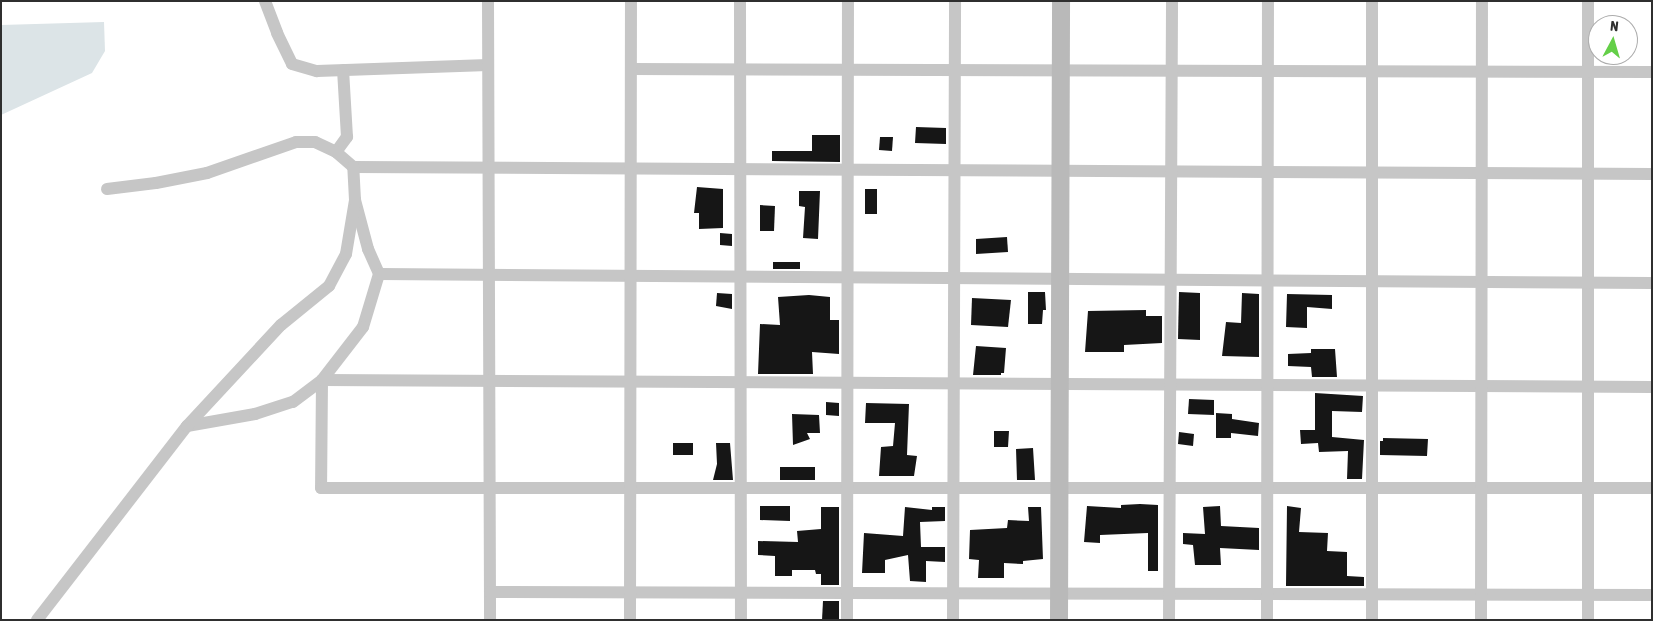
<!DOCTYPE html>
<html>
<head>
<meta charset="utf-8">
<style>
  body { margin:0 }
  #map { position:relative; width:1653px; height:621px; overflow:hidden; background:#fff; font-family:"Asap Condensed",sans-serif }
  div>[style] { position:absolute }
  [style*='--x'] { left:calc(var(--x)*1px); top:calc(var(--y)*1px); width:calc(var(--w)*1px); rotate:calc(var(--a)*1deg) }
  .green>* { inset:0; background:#dce4e7 }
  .building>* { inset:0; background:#161616 }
  .street>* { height:12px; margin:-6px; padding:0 6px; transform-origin:6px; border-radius:6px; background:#c6c6c6 }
  .secondary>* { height:18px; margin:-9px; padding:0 9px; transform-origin:9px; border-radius:9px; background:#b9b9b9 }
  span { translate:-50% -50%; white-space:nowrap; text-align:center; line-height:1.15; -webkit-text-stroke:5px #fff; paint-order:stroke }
  .frame { position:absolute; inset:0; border:2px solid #2f2f2f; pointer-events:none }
  .north { position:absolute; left:1588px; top:15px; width:50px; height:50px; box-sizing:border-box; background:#fff; border:1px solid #acacac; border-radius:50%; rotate:6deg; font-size:14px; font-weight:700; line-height:20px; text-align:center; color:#2f2f2f }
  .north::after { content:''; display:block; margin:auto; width:18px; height:22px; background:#64cf48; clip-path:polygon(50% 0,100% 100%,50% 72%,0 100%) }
</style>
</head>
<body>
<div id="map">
  <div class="green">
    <i style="clip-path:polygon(104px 22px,105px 51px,92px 73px,1px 115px,1px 25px)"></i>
  </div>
  <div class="building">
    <i style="clip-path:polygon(916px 127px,946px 128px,946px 144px,915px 143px)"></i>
    <i style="clip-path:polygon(812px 135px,840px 135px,840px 162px,772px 161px,772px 151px,812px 151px)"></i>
    <i style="clip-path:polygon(880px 137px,893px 137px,892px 151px,879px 150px)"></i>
    <i style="clip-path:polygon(697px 187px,723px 189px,723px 228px,699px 229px,699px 213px,694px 213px)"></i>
    <i style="clip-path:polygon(865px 189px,877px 189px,877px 214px,865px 214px)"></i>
    <i style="clip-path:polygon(799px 191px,820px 191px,818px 239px,803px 238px,805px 207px,799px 206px)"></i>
    <i style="clip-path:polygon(760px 205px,775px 206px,774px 231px,760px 231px)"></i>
    <i style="clip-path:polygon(720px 233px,732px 234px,732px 246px,720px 245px)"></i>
    <i style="clip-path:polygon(1007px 237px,1008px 252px,976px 254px,976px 239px)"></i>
    <i style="clip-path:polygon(773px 262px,800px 262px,800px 269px,773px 269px)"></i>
    <i style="clip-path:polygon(1028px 292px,1045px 292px,1046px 310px,1043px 310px,1042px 324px,1028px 324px)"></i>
    <i style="clip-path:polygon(1179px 292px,1200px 293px,1200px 340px,1178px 339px)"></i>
    <i style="clip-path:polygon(717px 293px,732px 294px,732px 309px,716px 306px)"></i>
    <i style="clip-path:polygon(1242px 293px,1259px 294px,1259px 357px,1222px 356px,1226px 322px,1241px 323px)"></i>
    <i style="clip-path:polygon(1287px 294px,1332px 295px,1332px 309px,1307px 307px,1307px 328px,1286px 327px)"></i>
    <i style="clip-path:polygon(809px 295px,830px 297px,830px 320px,839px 320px,839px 354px,812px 352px,813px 374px,758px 374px,760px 324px,780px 325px,778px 297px)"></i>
    <i style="clip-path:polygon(972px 298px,1011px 300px,1008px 327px,971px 325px)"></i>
    <i style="clip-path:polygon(1146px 310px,1146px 316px,1162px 316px,1162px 343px,1124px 345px,1124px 352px,1085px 352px,1088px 311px)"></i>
    <i style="clip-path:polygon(976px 346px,1006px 348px,1004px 373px,1001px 373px,1001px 375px,973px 375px)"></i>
    <i style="clip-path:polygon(1311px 349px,1335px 349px,1337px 377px,1312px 377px,1311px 367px,1288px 366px,1288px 354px,1311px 353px)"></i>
    <i style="clip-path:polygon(1315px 393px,1363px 396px,1362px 412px,1332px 411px,1332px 437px,1364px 440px,1362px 479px,1347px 479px,1348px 451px,1319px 452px,1318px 443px,1301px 444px,1300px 430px,1315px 430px)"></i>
    <i style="clip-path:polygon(1189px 399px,1214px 400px,1214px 415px,1188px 414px)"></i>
    <i style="clip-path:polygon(826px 402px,839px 403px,839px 416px,826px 415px)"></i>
    <i style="clip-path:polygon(866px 403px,909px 404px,907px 455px,917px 456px,914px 476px,879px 476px,881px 447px,893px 446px,895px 423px,865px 423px)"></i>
    <i style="clip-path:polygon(1216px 413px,1232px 414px,1232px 419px,1259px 423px,1258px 436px,1231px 433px,1231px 438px,1216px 438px)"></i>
    <i style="clip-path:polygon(792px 414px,819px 415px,820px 433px,807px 433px,810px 439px,793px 445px)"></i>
    <i style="clip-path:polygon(994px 431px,1009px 431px,1008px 447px,994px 447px)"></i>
    <i style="clip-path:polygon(1179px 432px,1194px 434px,1193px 446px,1178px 444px)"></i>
    <i style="clip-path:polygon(1383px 438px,1428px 439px,1427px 456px,1380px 455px,1380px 441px,1383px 441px)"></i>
    <i style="clip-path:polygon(673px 443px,693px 443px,693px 455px,673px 455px)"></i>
    <i style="clip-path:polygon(716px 443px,730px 443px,733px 480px,713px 480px,717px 464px)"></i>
    <i style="clip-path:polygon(1033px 448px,1035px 480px,1017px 480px,1016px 449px)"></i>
    <i style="clip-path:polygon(780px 467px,815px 467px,815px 480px,780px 480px)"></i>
    <i style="clip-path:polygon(1140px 504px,1158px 505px,1158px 571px,1148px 571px,1148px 533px,1100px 535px,1100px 543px,1084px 542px,1087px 506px,1121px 508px,1121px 505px)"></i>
    <i style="clip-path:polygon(760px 506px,790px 506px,790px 521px,760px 520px)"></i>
    <i style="clip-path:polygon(1220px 506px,1221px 526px,1259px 528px,1259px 550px,1220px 548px,1221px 565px,1195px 565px,1193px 545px,1183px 544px,1183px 533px,1205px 534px,1203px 507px)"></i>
    <i style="clip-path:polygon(1287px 506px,1301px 508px,1299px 532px,1328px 533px,1327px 551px,1347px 552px,1347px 576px,1364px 577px,1364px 586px,1286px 586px)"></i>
    <i style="clip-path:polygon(821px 507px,839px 507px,839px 585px,821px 585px,821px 574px,816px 574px,815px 570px,792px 570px,792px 576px,775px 576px,775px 556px,758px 555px,758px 541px,798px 542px,797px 531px,821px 529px)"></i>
    <i style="clip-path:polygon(905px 507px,932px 510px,932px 507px,945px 507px,945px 521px,920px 522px,921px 547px,945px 547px,945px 562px,926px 561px,926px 582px,910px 581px,908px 555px,885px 560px,885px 573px,862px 573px,864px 533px,903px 536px)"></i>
    <i style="clip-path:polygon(1028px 507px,1041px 507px,1043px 559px,1023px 561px,1023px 564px,1004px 563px,1004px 578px,978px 578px,979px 560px,969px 559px,970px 530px,1007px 528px,1008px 520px,1029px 521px)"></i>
    <i style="clip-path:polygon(823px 601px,839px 601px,839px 620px,822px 620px)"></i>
  </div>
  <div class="street">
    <i style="--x:265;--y:1;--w:34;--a:69"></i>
    <i style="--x:277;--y:33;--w:34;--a:64"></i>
    <i style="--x:292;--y:64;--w:26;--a:16"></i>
    <i style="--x:317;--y:71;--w:171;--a:-2"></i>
    <i style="--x:488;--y:1;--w:619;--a:89.81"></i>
    <i style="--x:740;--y:1;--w:619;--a:89.91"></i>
    <i style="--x:1588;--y:1;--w:619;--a:90"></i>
    <i style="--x:631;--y:69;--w:1021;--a:0.17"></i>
    <i style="--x:336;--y:152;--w:19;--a:-54"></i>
    <i style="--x:347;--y:137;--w:67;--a:-93.4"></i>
    <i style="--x:107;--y:189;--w:49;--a:-7"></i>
    <i style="--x:156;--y:183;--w:52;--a:-11.1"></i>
    <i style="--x:207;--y:173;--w:94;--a:-19.2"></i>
    <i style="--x:296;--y:142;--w:19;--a:0"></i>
    <i style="--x:315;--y:142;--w:23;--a:25"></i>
    <i style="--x:336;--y:152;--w:23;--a:41"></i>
    <i style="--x:353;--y:167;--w:1299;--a:0.31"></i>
    <i style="--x:355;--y:200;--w:51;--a:75.1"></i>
    <i style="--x:368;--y:249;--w:27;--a:66"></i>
    <i style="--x:379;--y:274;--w:55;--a:106.8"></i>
    <i style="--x:363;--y:327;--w:67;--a:127.7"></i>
    <i style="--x:322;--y:380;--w:108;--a:90.5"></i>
    <i style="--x:321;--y:488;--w:1331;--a:0"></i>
    <i style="--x:379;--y:274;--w:1273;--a:0.41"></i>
    <i style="--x:187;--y:426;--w:69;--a:-10"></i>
    <i style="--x:255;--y:414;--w:40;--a:-18"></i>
    <i style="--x:293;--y:402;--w:36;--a:-37"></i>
    <i style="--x:322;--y:380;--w:1330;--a:0.3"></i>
    <i style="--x:490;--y:592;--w:1162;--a:0.15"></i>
    <i style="--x:37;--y:620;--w:245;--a:-52.3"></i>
    <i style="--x:187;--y:426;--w:138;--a:-47.1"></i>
    <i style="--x:281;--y:325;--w:62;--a:-39.1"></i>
    <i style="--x:329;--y:286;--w:36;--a:-62"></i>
    <i style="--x:346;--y:254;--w:55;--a:-80.5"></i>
    <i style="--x:355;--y:200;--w:33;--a:-93"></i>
    <i style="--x:630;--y:620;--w:619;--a:-89.91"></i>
    <i style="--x:847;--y:620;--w:619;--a:-89.91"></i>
    <i style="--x:953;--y:620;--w:619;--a:-89.81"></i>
    <i style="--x:1169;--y:620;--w:619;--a:-89.72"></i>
    <i style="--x:1267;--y:620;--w:619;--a:-89.91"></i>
    <i style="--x:1372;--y:620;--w:619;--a:-90"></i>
    <i style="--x:1481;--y:620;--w:619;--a:-89.91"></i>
  </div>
  <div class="secondary">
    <i style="--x:1059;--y:620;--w:619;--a:-89.81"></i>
  </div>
  <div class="frame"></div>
  <div class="north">N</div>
</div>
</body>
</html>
